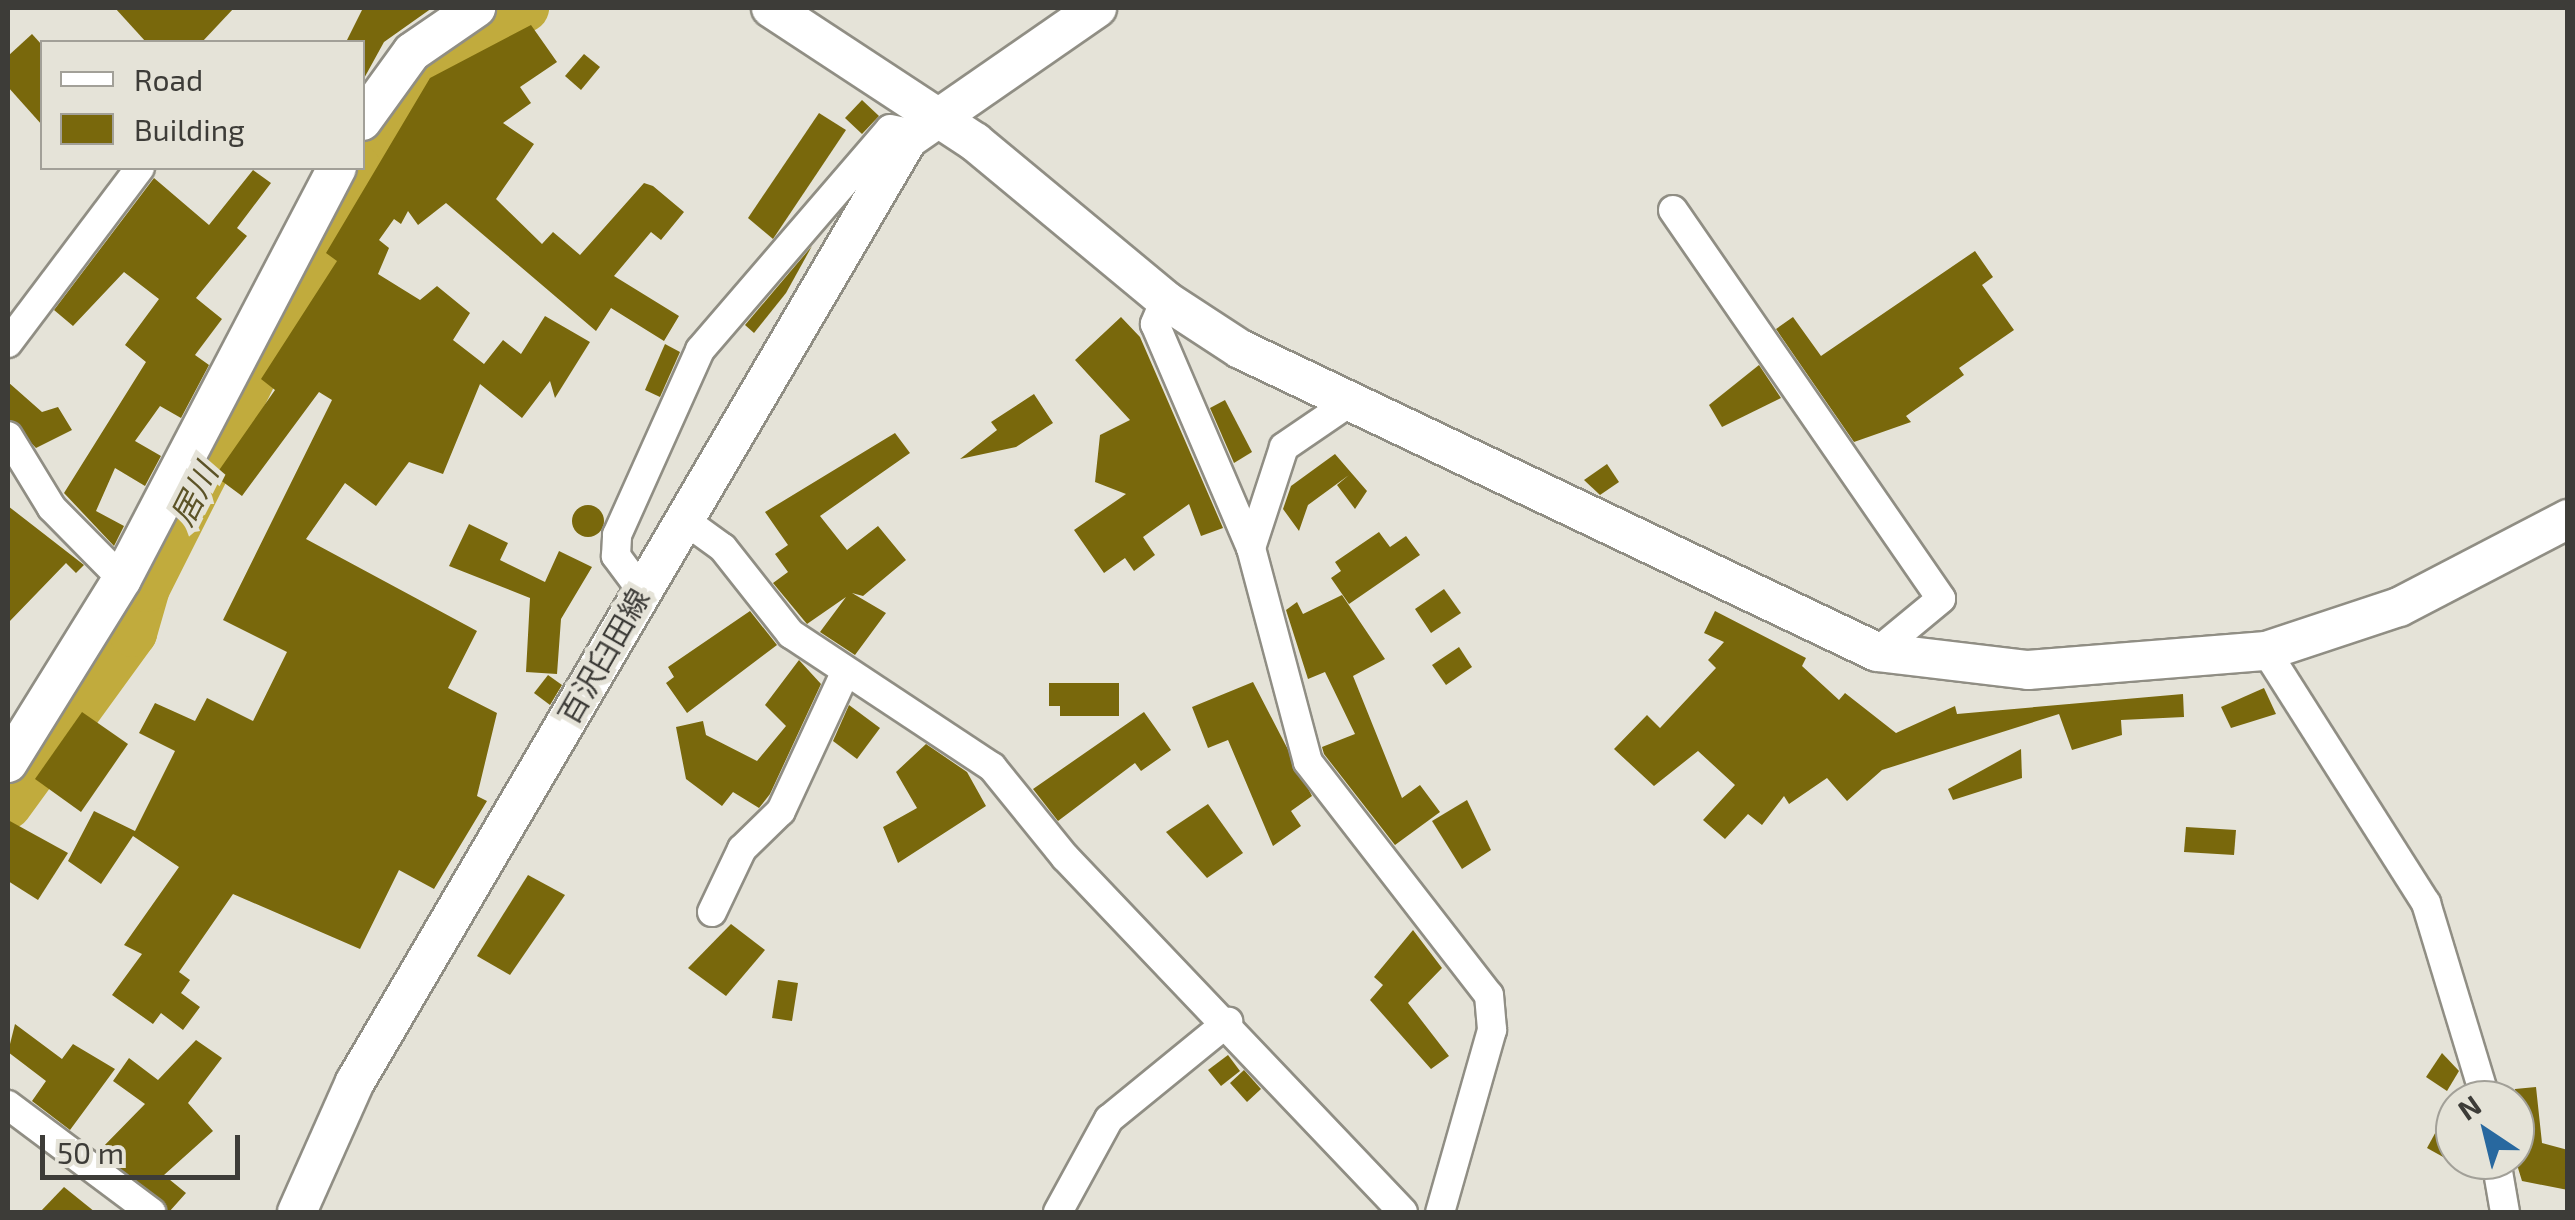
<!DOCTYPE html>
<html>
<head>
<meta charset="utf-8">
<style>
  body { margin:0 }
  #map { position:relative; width:2575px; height:1220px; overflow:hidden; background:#e5e3d8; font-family:"Exo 2","Noto Sans JP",sans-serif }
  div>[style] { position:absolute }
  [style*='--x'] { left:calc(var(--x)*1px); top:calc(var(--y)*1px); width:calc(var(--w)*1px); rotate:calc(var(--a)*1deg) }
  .river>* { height:48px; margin:-24px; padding:0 24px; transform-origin:24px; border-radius:24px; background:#c1ab3d }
  .building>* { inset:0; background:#79680c }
  .round { border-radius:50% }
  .roads { filter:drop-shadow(2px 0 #908e84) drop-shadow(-2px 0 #908e84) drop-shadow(0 2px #908e84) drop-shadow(0 -2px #908e84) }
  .street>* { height:28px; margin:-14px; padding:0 14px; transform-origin:14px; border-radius:14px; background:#fff }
  .secondary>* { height:38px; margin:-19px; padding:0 19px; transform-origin:19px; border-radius:19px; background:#fff }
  span { translate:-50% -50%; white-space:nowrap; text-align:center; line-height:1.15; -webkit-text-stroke:10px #e5e3d8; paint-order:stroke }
  .street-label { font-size:30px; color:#3d3c38 }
  .water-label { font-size:32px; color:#5c5327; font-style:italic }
  .frame { position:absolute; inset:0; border:10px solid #3d3c38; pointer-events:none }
  .legend { position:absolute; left:40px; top:40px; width:325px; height:130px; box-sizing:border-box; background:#e5e3d8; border:2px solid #a2a098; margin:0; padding:12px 18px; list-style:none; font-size:30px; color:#3d3c38 }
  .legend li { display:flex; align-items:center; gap:20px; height:50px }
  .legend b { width:50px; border:2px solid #a2a098 }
  .north { position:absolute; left:2435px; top:1080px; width:100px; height:100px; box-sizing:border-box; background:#e5e3d8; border:2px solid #a2a098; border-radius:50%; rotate:325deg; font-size:28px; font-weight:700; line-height:40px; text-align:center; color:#3d3c38 }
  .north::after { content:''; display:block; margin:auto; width:35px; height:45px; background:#28689f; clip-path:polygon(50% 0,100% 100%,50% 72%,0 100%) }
  .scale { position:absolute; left:40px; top:1135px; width:200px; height:45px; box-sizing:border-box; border:5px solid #3d3c38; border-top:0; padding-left:12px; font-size:30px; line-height:35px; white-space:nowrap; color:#3d3c38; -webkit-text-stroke:8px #e5e3d8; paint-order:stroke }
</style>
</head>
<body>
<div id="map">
  <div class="river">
    <i style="--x:362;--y:157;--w:136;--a:-50.4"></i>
    <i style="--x:449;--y:52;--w:88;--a:-30.1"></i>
    <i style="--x:8;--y:805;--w:213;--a:-54"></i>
    <i style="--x:133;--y:633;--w:47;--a:-73.9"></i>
    <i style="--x:146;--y:588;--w:470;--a:-63.3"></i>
  </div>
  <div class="building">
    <i style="clip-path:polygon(115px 8px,234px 8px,202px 42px,146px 42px)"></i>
    <i style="clip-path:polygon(363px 8px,432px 8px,384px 42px,362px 82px,362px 42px,346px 42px)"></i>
    <i style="clip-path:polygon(531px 25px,557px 62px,520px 87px,531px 103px,503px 123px,534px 144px,496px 199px,542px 244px,553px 232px,580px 255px,644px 183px,653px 186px,684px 212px,661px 240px,651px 232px,614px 276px,679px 316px,664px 341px,611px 308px,596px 331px,446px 203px,418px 225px,408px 211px,401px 224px,394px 219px,379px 240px,389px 248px,378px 274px,420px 300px,437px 286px,470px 313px,453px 340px,484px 364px,503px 340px,521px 354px,545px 316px,590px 342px,555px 398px,550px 381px,522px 418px,480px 384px,443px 474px,409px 462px,376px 506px,345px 483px,306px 539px,477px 631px,448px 688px,497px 713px,477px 796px,487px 801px,434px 889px,399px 870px,360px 949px,233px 894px,179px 972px,190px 980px,181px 993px,200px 1007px,183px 1030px,161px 1013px,153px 1024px,112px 995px,142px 954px,124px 945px,179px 867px,133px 836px,101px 884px,68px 861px,94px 811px,135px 831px,175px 751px,139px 733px,155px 703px,195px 721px,207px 698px,253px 721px,287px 652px,223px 620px,332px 400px,319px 392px,242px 496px,215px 476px,275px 390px,261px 379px,337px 261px,326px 253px,430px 78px)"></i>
    <i style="clip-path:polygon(32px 34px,42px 45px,42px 125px,8px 87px,8px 56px)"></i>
    <i style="clip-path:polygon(584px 54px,600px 67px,581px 90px,565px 76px)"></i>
    <i style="clip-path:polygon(862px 100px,879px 116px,862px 134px,845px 118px)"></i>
    <i style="clip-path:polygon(819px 113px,846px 130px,773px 239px,748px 218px)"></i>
    <i style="clip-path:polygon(253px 170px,271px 183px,237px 228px,247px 236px,196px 298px,222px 319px,195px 355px,209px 365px,181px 418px,160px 406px,135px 441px,161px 456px,145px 486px,115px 468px,96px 511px,124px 526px,114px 546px,64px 493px,146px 362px,125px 345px,159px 299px,124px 272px,73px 326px,54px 310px,154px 178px,209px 225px)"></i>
    <i style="clip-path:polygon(812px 246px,786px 293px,754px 333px,745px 325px)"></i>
    <i style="clip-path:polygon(1975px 251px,1993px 277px,1982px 285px,2014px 330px,1959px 368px,1964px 375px,1906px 416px,1911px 422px,1854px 442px,1776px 329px,1793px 317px,1821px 356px)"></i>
    <i style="clip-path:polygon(1121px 317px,1140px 337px,1223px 528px,1201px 536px,1189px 504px,1143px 537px,1155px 555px,1134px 571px,1125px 558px,1104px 573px,1074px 530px,1126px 494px,1095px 482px,1100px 435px,1130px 420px,1075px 360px)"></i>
    <i style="clip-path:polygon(665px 344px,680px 352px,660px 397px,645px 390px)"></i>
    <i style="clip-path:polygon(1759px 365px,1781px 398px,1722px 427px,1709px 405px)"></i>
    <i style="clip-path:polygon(8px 382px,42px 412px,58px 407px,72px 430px,36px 448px,8px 419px)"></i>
    <i style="clip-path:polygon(1034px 394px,1053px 423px,1016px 447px,960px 459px,997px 430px,991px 422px)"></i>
    <i style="clip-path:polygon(1225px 400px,1252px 452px,1234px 463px,1210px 408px)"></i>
    <i style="clip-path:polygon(895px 433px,910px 453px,820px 516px,847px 550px,878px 526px,906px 560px,863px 596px,852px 593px,886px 613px,855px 655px,820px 632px,846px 597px,807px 624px,773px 583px,788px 572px,775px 554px,788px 545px,765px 512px)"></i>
    <i style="clip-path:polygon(1335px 454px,1367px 491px,1355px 509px,1337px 485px,1349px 475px,1308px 505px,1299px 531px,1283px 509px,1291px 486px)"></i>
    <i style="clip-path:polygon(1607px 464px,1619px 482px,1600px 495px,1584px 480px)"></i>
    <i class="round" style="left:572px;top:505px;width:32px;height:32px"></i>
    <i style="clip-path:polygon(8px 506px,84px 565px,76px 573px,66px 563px,8px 623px)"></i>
    <i style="clip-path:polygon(469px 524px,508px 543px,500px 560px,545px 582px,559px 551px,592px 567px,561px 619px,557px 674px,526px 672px,530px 598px,449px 566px)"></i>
    <i style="clip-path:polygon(1379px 532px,1390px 547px,1406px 536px,1420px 555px,1349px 604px,1331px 578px,1341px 571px,1335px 562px)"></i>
    <i style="clip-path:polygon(1444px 589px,1461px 613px,1431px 633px,1415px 609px)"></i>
    <i style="clip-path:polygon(1342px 595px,1385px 659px,1353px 676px,1402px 798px,1420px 785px,1440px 812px,1395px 845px,1324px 754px,1322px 747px,1355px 734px,1325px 672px,1308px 679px,1286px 610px,1297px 602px,1303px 614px)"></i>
    <i style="clip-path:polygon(750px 611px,777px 645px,687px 713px,666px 683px,674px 677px,668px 667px)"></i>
    <i style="clip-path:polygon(1715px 611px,1806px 658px,1802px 666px,1839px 700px,1845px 693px,1896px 733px,1955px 706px,1957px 714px,2183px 694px,2184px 717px,2121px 720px,2122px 735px,2072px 750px,2059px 714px,1882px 770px,1847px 801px,1827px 778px,1789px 804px,1784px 796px,1762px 825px,1748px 814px,1725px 839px,1703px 820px,1735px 785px,1698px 751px,1654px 786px,1614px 749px,1647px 715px,1660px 728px,1716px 668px,1708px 660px,1724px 642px,1704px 633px)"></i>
    <i style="clip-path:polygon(1459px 647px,1472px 667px,1446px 685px,1432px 665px)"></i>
    <i style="clip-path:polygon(799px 660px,821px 684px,770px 794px,759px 808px,733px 792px,722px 806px,686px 779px,676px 727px,703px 721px,706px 735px,757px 761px,786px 726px,765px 705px)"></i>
    <i style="clip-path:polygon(548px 675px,562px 685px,550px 705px,534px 693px)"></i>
    <i style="clip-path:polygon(1253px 682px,1312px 796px,1291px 811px,1301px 826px,1273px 846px,1228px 740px,1208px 748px,1192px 707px)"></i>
    <i style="clip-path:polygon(1049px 683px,1119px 683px,1119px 716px,1060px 716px,1060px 706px,1049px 706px)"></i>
    <i style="clip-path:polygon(2264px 688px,2276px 714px,2231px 728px,2221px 707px)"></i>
    <i style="clip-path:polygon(849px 705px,880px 728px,857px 759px,833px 741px)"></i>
    <i style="clip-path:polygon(82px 712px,128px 744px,81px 812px,35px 779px)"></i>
    <i style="clip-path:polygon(1144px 712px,1171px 750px,1141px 771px,1135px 763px,1058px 821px,1033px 789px)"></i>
    <i style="clip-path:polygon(926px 744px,967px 772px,986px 806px,898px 863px,883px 827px,917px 808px,896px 772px)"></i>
    <i style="clip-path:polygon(2021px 749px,2022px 778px,1953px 800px,1948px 789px)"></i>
    <i style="clip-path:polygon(1467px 800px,1491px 850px,1462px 869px,1432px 821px)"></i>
    <i style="clip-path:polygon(1208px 804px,1243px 853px,1207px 878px,1166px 832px)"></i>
    <i style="clip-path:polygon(8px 820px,68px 853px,38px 900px,8px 881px)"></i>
    <i style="clip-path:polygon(2186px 827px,2236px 830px,2234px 855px,2184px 852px)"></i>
    <i style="clip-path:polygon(528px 875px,565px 895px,510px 975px,477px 956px)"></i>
    <i style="clip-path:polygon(731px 924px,765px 950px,726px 996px,688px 968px)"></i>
    <i style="clip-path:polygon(1413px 930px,1442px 968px,1408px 1003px,1449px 1056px,1431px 1069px,1370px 1000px,1383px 985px,1374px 977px)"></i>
    <i style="clip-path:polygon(778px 980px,798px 983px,792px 1021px,772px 1018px)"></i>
    <i style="clip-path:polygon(15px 1024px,62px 1059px,73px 1044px,115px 1069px,70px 1130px,32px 1101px,46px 1081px,8px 1052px)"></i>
    <i style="clip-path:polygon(196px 1040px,222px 1058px,188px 1103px,213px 1131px,164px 1175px,186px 1193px,169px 1212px,99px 1151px,145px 1104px,113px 1081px,129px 1058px,158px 1080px)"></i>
    <i style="clip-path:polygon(2442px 1053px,2459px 1071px,2447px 1091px,2426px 1077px)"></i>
    <i style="clip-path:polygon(1228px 1055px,1240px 1071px,1221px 1086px,1208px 1070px)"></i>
    <i style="clip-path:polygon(1244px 1070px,1261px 1089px,1247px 1102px,1230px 1083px)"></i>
    <i style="clip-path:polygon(2536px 1087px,2542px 1143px,2568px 1150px,2568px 1190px,2522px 1181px,2518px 1168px,2515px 1089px)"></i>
    <i style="clip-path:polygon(2439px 1126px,2455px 1135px,2445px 1158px,2427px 1148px)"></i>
    <i style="clip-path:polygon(64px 1187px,95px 1212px,40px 1212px)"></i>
  </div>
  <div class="roads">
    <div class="street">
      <i style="--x:1673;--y:210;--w:472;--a:55.4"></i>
      <i style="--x:1941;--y:599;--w:83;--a:140.4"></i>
      <i style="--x:1165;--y:300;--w:26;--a:113"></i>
      <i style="--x:1155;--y:324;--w:244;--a:66.8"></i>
      <i style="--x:1251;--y:548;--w:221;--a:75.1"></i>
      <i style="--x:1308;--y:762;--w:295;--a:52.2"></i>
      <i style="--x:1489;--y:995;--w:35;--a:85"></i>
      <i style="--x:1492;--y:1030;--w:189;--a:105.9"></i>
      <i style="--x:8;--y:343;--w:219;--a:-53"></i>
      <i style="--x:8;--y:436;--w:84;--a:58.6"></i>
      <i style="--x:52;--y:508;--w:100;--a:45.4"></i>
      <i style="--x:683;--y:519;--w:49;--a:35.9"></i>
      <i style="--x:723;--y:548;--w:110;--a:51.7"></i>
      <i style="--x:791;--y:634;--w:241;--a:33.5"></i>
      <i style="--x:992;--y:767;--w:116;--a:51"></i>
      <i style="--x:1065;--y:857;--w:490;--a:46.4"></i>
      <i style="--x:1251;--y:548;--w:106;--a:-71.9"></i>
      <i style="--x:1284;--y:447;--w:76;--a:-34.3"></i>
      <i style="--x:642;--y:591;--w:44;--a:-126.6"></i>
      <i style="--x:616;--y:556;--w:21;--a:-87"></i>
      <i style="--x:617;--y:535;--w:203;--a:-65.8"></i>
      <i style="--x:700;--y:350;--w:291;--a:-49.3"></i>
      <i style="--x:890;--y:129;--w:24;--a:12"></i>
      <i style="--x:2266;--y:651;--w:299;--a:57.6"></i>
      <i style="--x:2426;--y:903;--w:206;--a:73.1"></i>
      <i style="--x:712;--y:912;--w:70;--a:-64.5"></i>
      <i style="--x:742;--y:849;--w:54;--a:-44.3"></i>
      <i style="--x:781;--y:811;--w:152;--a:-65.1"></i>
      <i style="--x:8;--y:1105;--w:179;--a:36.8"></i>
      <i style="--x:2496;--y:1160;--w:53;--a:80.2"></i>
      <i style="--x:1058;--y:1212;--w:106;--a:-61.3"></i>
      <i style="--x:1109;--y:1119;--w:154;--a:-39.2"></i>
    </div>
    <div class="secondary">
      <i style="--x:771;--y:8;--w:244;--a:33.3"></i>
      <i style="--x:975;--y:142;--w:247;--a:39.7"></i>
      <i style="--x:1165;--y:300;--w:90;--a:33.2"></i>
      <i style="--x:1240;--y:349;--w:705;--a:25.44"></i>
      <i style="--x:1877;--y:652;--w:152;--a:6.8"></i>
      <i style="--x:2028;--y:670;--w:239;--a:-4.6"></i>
      <i style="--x:2266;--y:651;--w:140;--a:-18.3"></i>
      <i style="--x:2399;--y:607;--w:191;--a:-27.5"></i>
      <i style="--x:362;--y:121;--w:85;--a:-54.1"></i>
      <i style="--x:412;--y:52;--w:78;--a:-34.5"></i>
      <i style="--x:8;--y:763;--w:216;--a:-58.2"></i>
      <i style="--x:122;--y:579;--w:464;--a:-62.4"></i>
      <i style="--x:297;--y:1212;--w:142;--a:-66"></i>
      <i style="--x:355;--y:1082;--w:1093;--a:-59.61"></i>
      <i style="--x:908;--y:139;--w:230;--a:-34.7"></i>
    </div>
  </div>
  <div class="street-label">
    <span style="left:603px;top:656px;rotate:-60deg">百沢臼田線</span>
  </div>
  <div class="water-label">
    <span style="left:193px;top:494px;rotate:-63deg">居川</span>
  </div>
  <div class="frame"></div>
  <ul class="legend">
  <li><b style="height:12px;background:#fff"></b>Road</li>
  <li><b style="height:28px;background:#79680c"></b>Building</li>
  </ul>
  <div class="north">N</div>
  <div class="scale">50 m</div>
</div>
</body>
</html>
